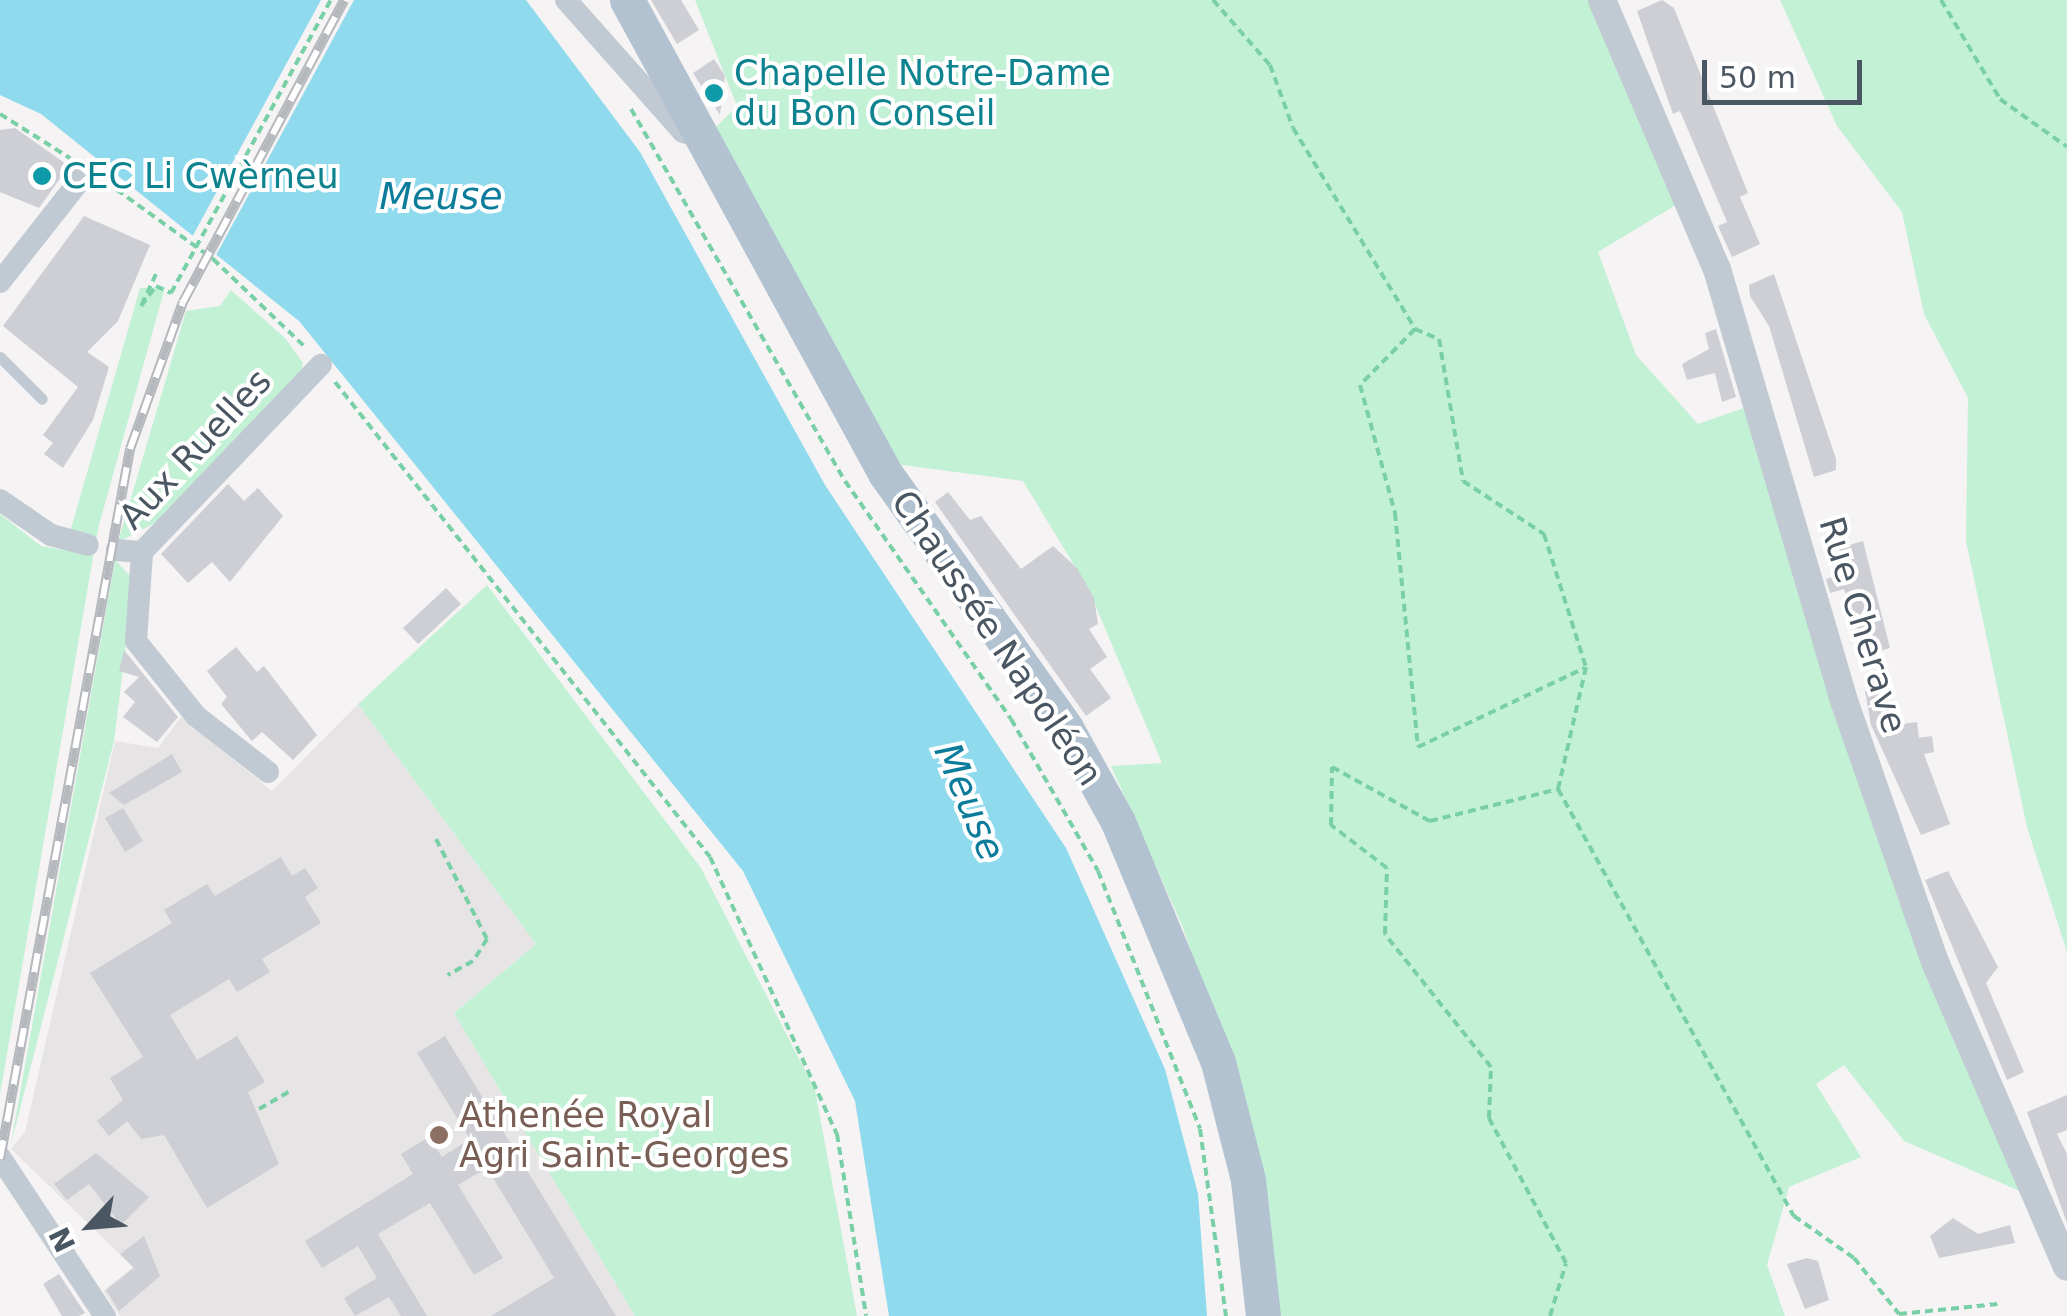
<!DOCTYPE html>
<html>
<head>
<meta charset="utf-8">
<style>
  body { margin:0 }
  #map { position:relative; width:2067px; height:1316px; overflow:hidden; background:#f5f3f3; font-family:"DejaVu Sans",sans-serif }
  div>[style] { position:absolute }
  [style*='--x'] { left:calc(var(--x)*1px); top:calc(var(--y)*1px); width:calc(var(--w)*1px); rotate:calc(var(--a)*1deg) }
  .education>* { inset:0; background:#e6e4e5 }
  .green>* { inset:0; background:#c3f1d5 }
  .water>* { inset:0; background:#90daee }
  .pier>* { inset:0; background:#f5f3f3 }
  .building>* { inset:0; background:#cdcfd5 }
  .path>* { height:4px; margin-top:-2px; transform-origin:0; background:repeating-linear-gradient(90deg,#7ad0a6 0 8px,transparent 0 13px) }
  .service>* { height:11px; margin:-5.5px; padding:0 5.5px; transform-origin:5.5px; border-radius:5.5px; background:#c1cad2 }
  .minor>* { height:22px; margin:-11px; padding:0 11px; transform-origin:11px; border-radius:11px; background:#c1cad2 }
  .tertiary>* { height:28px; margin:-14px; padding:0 14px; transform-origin:14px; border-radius:14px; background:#c1cad2 }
  .primary>* { height:35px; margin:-17.5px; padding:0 17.5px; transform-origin:17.5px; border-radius:17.5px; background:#b3c2d1 }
  .rail>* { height:10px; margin-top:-5px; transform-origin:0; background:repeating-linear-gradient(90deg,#fff 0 19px,#b5b8bd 0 38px); box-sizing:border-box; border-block:2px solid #b5b8bd }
  .path-bridge>* { height:4px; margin-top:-2px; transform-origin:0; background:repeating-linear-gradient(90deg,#7ad0a6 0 8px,transparent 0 13px) }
  .dots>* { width:28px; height:28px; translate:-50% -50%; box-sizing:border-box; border:5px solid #fff; border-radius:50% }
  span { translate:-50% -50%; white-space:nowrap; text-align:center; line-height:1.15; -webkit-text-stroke:8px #fff; paint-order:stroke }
  .culture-label { font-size:35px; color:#0d838f }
  .left { translate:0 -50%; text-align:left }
  .street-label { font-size:35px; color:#4a5661 }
  .education-label { font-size:35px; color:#785e54 }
  .water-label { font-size:38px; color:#0c7c9b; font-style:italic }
  .north { position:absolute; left:40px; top:1176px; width:100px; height:100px; -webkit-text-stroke:8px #fff; paint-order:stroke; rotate:244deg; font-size:28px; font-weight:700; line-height:40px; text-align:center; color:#4a5661 }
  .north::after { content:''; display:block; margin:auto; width:35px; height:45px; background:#4a5661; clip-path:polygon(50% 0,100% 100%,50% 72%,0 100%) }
  .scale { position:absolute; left:1702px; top:60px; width:160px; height:45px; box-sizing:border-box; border:5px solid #4a5661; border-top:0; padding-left:12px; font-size:30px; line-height:35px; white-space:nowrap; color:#4a5661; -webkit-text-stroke:8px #fff; paint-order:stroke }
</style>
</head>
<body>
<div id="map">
  <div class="education">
    <i style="clip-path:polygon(358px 704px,536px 944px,454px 1013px,635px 1316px,120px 1316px,103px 1291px,133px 1267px,11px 1149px,25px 1132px,115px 741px,158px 748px,181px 717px,272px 791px)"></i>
  </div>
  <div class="green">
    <i style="clip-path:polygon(695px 0,1602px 0,1689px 197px,1598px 252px,1636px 355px,1698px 424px,1758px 403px,1842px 695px,2029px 1195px,1904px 1141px,1844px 1065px,1816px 1084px,1861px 1157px,1789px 1187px,1767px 1265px,1785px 1316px,1280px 1316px,1233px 1072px,1182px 925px,1111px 766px,1162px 763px,1088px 588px,1023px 481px,895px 464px,713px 130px,737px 106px)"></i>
    <i style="clip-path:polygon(1780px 0,2067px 0,2067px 952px,2027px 827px,1966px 541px,1968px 398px,1924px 314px,1902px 212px,1837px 126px)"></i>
    <i style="clip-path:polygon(165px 287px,98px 529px,0 1094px,0 514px,41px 546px,86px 554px,70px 532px,140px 288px)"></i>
    <i style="clip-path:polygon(231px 290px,285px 338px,303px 363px,301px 376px,155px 523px,118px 542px,186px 311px,220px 306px)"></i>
    <i style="clip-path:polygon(115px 560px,134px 580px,114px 741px,11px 1144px)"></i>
    <i style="clip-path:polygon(487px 585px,701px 868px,815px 1090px,857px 1316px,635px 1316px,454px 1013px,536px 944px,358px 704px)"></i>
  </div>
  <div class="water">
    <i style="clip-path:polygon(0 0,526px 0,640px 152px,825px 485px,1066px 848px,1165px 1069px,1198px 1194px,1207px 1316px,889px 1316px,855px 1101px,743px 871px,299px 321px,41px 114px,0 95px)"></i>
  </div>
  <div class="pier">
    <i style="clip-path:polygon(321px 0,354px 0,214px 259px,191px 239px)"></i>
  </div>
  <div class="building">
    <i style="clip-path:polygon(651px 0,681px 0,699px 30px,677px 44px)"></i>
    <i style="clip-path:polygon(1662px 0,1674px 8px,1748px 193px,1740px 197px,1760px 244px,1732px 257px,1718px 226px,1727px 222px,1680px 111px,1673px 114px,1637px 11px)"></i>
    <i style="clip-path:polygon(714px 59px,725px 76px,720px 115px,693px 73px)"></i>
    <i style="clip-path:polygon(15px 128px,69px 166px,39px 208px,0 192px,0 130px)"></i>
    <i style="clip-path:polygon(84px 216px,150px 245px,118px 321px,87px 352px,109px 367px,93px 420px,63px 468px,44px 454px,53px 443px,43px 435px,78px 387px,3px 326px)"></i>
    <i style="clip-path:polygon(1774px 274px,1836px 459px,1836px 470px,1814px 477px,1769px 326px,1750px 296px,1749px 285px)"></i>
    <i style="clip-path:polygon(1716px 329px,1736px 397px,1722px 402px,1715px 373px,1687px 380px,1682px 364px,1709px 349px,1705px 333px)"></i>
    <i style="clip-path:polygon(228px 484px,244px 501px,258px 488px,283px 516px,230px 582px,212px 562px,188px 583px,161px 554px)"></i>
    <i style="clip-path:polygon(948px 492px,970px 520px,981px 516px,1021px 569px,1053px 546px,1077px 568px,1094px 598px,1098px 624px,1089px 629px,1107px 657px,1090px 669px,1111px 698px,1086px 716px,935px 502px)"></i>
    <i style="clip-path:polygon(1863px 541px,1890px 648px,1866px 655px,1844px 589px,1830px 593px,1826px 579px,1847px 572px,1839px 548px)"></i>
    <i style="clip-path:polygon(446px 588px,461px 604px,418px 644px,403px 628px)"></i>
    <i style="clip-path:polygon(236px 647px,257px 672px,264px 666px,317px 735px,293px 760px,262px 732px,252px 741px,221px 704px,227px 697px,207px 671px)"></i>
    <i style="clip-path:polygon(124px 650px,178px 717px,157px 742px,123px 717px,135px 702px,124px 692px,139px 677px,119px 671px)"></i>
    <i style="clip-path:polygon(1888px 687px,1895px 725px,1917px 722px,1919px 738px,1932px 736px,1934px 752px,1924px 754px,1950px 824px,1921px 835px,1871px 725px,1865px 691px)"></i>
    <i style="clip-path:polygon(172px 754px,182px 772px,124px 805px,109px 793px)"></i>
    <i style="clip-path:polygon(123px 808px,143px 841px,125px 852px,105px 818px)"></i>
    <i style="clip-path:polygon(281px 857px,292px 876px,305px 868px,318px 888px,305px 897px,321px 923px,262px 959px,270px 972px,237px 992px,229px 979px,170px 1015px,197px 1060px,237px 1036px,265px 1082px,248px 1092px,279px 1164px,207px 1208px,164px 1135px,141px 1139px,127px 1121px,109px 1136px,97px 1121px,123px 1100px,110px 1078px,143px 1057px,90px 973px,172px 923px,164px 910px,207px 884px,215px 896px)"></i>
    <i style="clip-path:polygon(1948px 871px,1998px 967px,1986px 983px,2024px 1072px,2007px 1080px,1925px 880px)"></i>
    <i style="clip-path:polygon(445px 1036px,616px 1316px,491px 1316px,554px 1278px,487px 1168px,458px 1185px,503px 1258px,474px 1275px,430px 1203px,378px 1234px,427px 1316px,401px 1316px,389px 1297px,355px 1316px,344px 1298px,377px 1278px,358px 1246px,322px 1268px,305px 1241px,413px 1174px,401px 1154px,429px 1137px,442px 1157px,470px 1139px,417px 1053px)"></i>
    <i style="clip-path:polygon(2067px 1095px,2067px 1130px,2057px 1134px,2067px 1154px,2067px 1223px,2027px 1112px)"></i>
    <i style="clip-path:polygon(96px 1153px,149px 1197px,121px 1225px,89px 1184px,67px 1200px,54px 1184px)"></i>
    <i style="clip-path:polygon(1953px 1218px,1978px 1234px,2010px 1225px,2015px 1243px,1939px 1258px,1930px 1236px)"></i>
    <i style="clip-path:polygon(144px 1236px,160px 1276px,119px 1311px,106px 1290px,134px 1268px,120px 1254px)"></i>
    <i style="clip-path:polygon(1807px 1258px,1818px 1261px,1829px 1300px,1805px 1309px,1787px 1264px)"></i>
    <i style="clip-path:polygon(59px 1274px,85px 1313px,79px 1316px,62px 1316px,43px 1284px)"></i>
  </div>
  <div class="path">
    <i style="--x:1213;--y:0;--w:86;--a:48.8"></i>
    <i style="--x:1270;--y:65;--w:67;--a:69.9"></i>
    <i style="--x:1293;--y:128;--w:235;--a:58.7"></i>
    <i style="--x:1415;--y:329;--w:26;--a:23"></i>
    <i style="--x:1439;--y:339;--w:144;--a:80.4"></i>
    <i style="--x:1463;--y:481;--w:97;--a:33.2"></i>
    <i style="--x:1544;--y:534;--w:139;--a:72.5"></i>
    <i style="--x:1586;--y:667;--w:125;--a:102.9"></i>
    <i style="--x:1558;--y:789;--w:488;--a:61.1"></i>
    <i style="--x:1794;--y:1216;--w:73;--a:35"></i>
    <i style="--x:1854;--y:1258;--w:72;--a:51.2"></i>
    <i style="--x:1899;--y:1314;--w:99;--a:-5.8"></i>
    <i style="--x:1941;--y:0;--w:115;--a:59.2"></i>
    <i style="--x:2000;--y:99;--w:82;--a:35.6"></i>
    <i style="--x:631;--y:109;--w:429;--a:60.1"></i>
    <i style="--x:845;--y:481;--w:290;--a:55.1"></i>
    <i style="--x:1011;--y:719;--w:175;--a:60.2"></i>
    <i style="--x:1098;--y:871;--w:277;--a:68.4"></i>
    <i style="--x:1200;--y:1129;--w:189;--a:82.1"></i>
    <i style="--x:0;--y:114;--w:83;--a:32.2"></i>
    <i style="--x:106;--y:182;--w:132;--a:35.7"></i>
    <i style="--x:213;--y:259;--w:129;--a:43.7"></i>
    <i style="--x:156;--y:274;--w:35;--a:115"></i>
    <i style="--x:141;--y:306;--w:25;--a:-53"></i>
    <i style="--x:156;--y:286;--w:17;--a:25"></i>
    <i style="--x:1415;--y:329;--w:78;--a:134.5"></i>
    <i style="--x:1360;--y:385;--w:133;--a:74.7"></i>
    <i style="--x:1395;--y:513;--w:235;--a:84.4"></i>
    <i style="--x:1418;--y:747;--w:184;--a:-25.4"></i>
    <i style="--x:335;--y:382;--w:605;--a:51.71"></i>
    <i style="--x:710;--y:857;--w:305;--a:65.4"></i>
    <i style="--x:837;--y:1134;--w:184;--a:80.9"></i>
    <i style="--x:436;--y:839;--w:112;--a:63"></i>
    <i style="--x:487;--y:939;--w:26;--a:122"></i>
    <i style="--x:473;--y:961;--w:29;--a:151"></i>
    <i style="--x:259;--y:1109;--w:36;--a:-30"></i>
    <i style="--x:1550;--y:1316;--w:55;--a:-73.2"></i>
    <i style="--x:1566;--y:1263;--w:164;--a:-118"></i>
    <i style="--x:1489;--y:1118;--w:51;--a:-87.8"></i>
    <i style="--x:1491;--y:1067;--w:170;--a:-128.6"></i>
    <i style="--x:1385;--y:934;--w:66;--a:-88.3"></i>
    <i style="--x:1387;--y:868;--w:71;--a:-142.5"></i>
    <i style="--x:1331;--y:825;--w:58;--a:-89"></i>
    <i style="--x:1332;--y:767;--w:112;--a:28.9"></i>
    <i style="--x:1430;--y:821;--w:132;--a:-14"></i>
  </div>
  <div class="service">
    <i style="--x:0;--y:357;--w:59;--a:45"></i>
  </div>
  <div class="minor">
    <i style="--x:566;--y:0;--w:176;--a:48.4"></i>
    <i style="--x:683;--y:132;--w:16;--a:15"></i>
    <i style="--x:0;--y:282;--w:142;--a:-51.8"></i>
    <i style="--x:0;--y:500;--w:62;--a:34.5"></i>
    <i style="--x:51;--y:535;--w:38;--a:15"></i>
    <i style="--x:117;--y:550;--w:25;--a:5"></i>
    <i style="--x:268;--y:772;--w:91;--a:-142.1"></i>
    <i style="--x:196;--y:716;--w:96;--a:-128.7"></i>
    <i style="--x:136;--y:641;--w:89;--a:-86.1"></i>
    <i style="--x:142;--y:552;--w:259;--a:-46.3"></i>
    <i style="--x:0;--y:1157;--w:191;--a:56.6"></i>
  </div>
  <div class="tertiary">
    <i style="--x:1602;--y:0;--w:293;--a:66.9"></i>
    <i style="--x:1717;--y:269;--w:444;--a:73.6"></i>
    <i style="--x:1842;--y:695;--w:283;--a:70.8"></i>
    <i style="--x:1935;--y:962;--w:332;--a:66.6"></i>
  </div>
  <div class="primary">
    <i style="--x:627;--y:0;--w:539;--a:61.39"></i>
    <i style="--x:885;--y:473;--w:313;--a:54.6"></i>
    <i style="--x:1066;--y:728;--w:107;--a:61"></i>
    <i style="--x:1118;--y:822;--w:260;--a:67.4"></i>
    <i style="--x:1218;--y:1062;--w:122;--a:75.7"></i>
    <i style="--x:1248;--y:1180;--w:137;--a:83.7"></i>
  </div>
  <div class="rail">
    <i style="--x:0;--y:1159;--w:722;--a:-79.62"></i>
    <i style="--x:130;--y:449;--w:156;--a:-70.2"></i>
    <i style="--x:183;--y:302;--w:342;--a:-61.9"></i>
  </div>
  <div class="path-bridge">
    <i style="--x:171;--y:293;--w:334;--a:-61.4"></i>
  </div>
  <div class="dots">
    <i style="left:714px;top:93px;background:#0f9aa8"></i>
    <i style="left:42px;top:176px;background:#0f9aa8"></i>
    <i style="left:439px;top:1135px;background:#8d6e63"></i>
  </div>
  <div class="culture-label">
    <span class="left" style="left:734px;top:93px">Chapelle Notre-Dame<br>du Bon Conseil</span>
    <span class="left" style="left:62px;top:176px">CEC Li Cwèrneu</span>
  </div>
  <div class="street-label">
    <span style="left:195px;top:449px;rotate:-47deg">Aux Ruelles</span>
    <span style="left:1863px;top:625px;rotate:73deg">Rue Cherave</span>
    <span style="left:997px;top:638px;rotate:56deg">Chaussée Napoléon</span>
  </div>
  <div class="education-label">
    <span class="left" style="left:459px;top:1135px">Athenée Royal<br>Agri Saint-Georges</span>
  </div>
  <div class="water-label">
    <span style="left:441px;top:197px">Meuse</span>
    <span style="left:969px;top:802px;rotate:67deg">Meuse</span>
  </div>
  <div class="north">N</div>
  <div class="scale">50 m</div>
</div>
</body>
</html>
